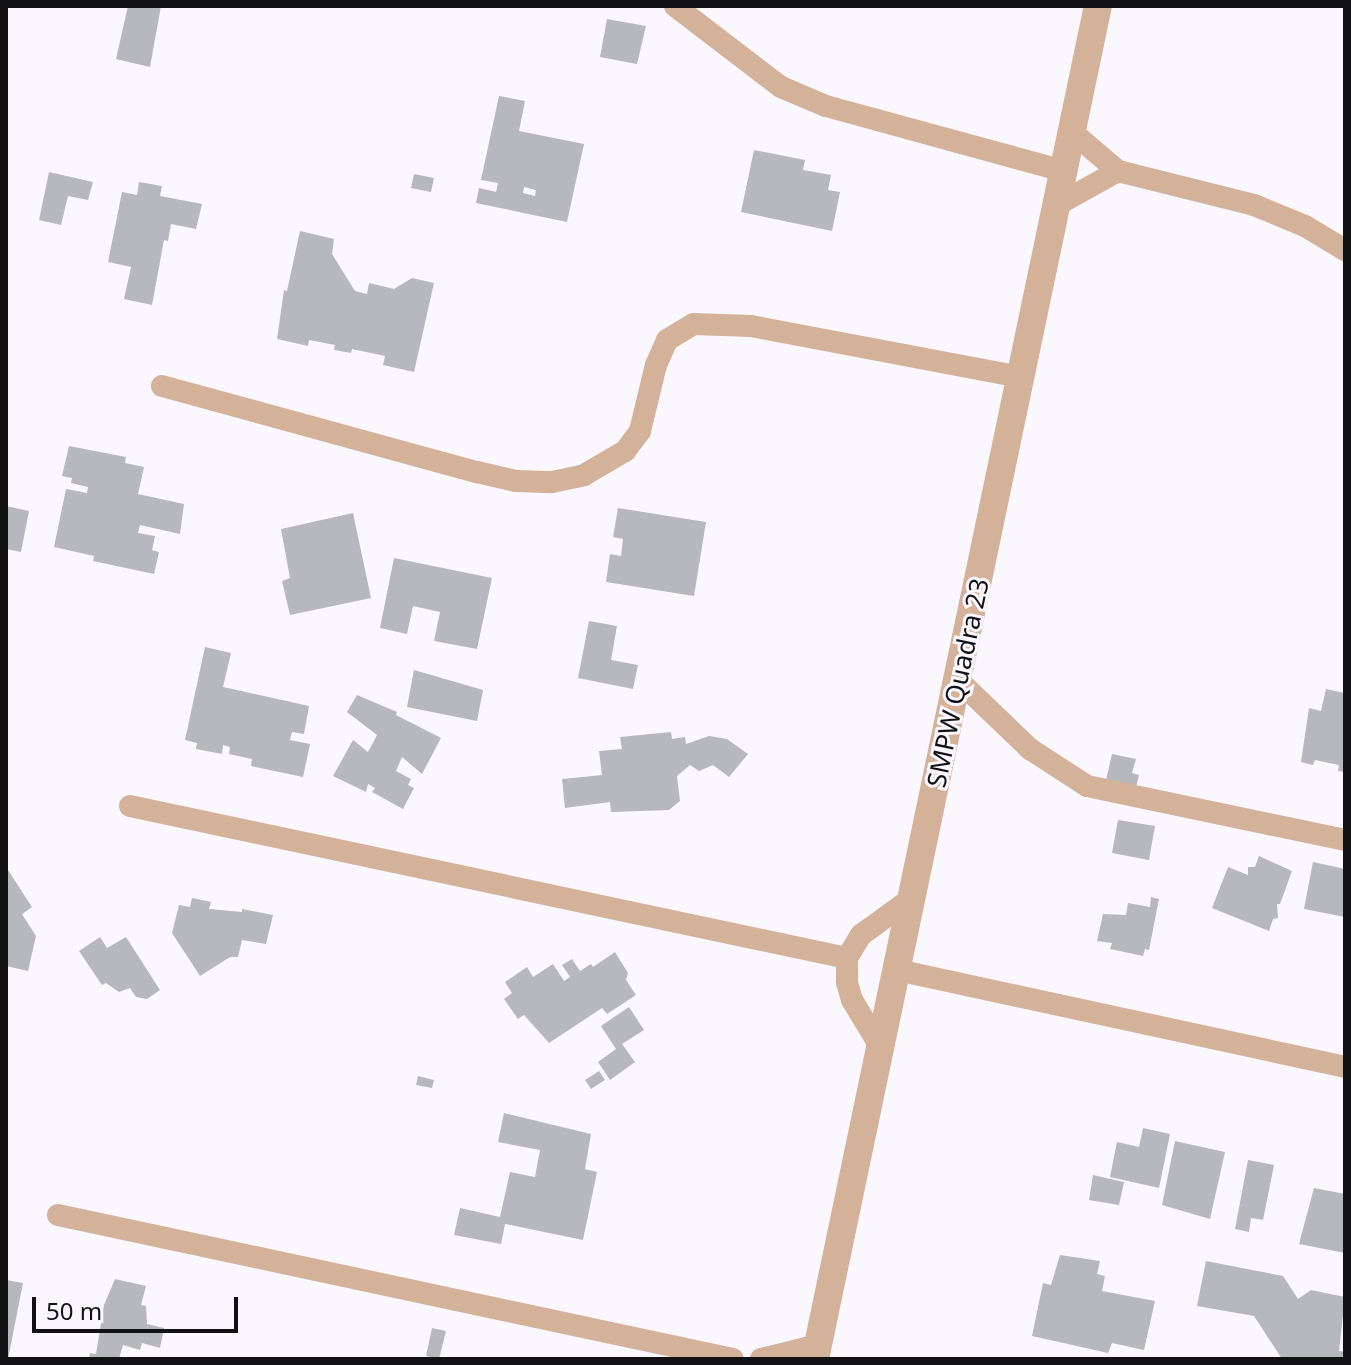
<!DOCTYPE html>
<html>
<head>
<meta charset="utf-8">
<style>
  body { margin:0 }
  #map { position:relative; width:1351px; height:1365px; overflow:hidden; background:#fbf7fe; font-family:"Noto Sans",sans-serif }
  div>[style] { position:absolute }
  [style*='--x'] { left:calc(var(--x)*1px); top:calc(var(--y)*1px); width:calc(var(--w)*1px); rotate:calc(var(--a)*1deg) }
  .building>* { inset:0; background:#b7b7be }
  .minor>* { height:22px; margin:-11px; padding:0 11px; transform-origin:11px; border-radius:11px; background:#d4b299 }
  .tertiary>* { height:28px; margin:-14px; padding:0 14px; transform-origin:14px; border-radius:14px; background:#d4b299 }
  span { translate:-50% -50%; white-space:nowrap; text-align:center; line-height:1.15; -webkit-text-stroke:6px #fbf7fe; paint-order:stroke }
  .street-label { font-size:26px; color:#121113 }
  .frame { position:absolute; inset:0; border:8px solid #121113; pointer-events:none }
  .scale { position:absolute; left:32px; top:1297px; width:206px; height:36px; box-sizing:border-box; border:4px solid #121113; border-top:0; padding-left:10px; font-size:24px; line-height:28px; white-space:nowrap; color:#121113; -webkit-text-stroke:6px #fbf7fe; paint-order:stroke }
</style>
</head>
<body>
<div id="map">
  <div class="building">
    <i style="clip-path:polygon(128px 6px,161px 6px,150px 67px,116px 59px)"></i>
    <i style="clip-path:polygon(607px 19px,646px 26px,637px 64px,600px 57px)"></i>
    <i style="clip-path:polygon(evenodd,499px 96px,525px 101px,519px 131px,584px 144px,567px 222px,476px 203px,479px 188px,496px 192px,498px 183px,481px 180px,499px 96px,524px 187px,536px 190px,535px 196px,523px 193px,524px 187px)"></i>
    <i style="clip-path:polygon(754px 150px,805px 160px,803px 170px,831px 175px,828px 190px,840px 192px,832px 231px,741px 212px)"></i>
    <i style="clip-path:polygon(49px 172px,93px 182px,88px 200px,68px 196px,61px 225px,39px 220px)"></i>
    <i style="clip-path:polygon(414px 174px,434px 178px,431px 192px,411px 188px)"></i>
    <i style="clip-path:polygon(139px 182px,162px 186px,160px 196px,202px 204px,196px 229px,171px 224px,168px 241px,164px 240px,152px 305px,124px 299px,131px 267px,108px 262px,122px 192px,137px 195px)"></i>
    <i style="clip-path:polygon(300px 231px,334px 239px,332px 254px,355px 291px,367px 294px,369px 283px,394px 289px,412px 278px,434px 283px,414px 372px,383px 365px,385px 356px,352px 349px,351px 353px,334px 350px,335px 345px,309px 340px,308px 346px,277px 339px,284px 290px,287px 291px)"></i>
    <i style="clip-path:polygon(69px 446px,126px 457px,125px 463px,144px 467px,138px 494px,184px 504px,180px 534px,140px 525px,138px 533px,155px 536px,152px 550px,159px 552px,154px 574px,93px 561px,94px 556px,54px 547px,66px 489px,87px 493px,88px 487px,71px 483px,72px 478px,62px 476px)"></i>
    <i style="clip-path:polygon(6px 506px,29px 511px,21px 552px,6px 549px)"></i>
    <i style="clip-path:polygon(618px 508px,706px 522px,694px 596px,606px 582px,610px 554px,621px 556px,623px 539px,613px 537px)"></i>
    <i style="clip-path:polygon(353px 513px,371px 598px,290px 615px,282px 581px,290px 578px,281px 529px)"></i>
    <i style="clip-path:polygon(394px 558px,492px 578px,477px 649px,434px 641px,440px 612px,413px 606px,407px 634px,380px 628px)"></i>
    <i style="clip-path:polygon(589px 621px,617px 626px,611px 660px,638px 665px,633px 689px,578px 678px)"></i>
    <i style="clip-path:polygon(205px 647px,231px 653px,223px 687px,309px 706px,304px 734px,292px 732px,290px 740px,310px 744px,303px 777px,251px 766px,252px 759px,229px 754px,230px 747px,223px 745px,222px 754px,196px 749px,197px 743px,185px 740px)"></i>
    <i style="clip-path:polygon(414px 670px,483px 690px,477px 721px,407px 707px)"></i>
    <i style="clip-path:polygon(1326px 689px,1345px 693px,1345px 772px,1338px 771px,1339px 765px,1315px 760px,1313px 765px,1301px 762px,1309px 708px,1321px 711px)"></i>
    <i style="clip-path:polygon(357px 695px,397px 712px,396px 715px,441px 738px,422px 774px,402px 757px,396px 771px,411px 779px,408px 785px,414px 788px,403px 809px,372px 792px,375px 788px,368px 784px,366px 792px,333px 776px,353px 740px,368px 752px,377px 735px,347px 712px)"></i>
    <i style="clip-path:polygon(671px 732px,672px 739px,685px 737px,686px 744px,709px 736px,727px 739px,748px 754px,729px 777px,713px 765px,699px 771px,690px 765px,677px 776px,680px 801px,669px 810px,611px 812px,610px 802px,565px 808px,562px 779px,602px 775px,599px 751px,622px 749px,620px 737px)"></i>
    <i style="clip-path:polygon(1112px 754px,1136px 759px,1132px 773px,1139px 775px,1132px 804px,1102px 798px)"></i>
    <i style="clip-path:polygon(1118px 820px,1155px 826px,1149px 860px,1112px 853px)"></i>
    <i style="clip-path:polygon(1259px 856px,1292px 871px,1280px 904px,1277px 904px,1278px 918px,1273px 919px,1269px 931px,1212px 908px,1228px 867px,1248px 875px,1248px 867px,1255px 867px)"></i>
    <i style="clip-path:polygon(1313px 862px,1345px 869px,1345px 917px,1304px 909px)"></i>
    <i style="clip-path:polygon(6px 867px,32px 907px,22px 914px,36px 936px,28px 971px,6px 966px)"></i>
    <i style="clip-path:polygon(1151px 897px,1159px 899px,1149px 950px,1145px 949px,1143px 956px,1110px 949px,1112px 943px,1097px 941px,1103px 914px,1126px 915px,1128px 903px,1150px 907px)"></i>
    <i style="clip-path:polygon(192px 898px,211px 902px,209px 909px,242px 912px,242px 909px,273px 915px,266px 944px,242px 940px,238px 957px,230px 957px,200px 976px,172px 933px,179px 905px,190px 907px)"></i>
    <i style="clip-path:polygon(100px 937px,107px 948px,126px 937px,160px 990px,147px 999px,136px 997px,130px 988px,119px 992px,106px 983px,102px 985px,79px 951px)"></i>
    <i style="clip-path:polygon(615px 952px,628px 973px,626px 980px,636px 995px,607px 1014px,602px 1008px,549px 1043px,524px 1015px,518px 1019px,504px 999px,512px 993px,505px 982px,527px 967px,533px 977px,553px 964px,564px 981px,570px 977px,562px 965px,572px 959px,580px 971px,591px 964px,593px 967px)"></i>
    <i style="clip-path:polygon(629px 1007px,644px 1030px,622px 1044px,635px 1062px,610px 1080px,598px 1062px,616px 1049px,601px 1026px)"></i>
    <i style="clip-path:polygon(599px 1071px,605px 1080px,591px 1089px,585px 1080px)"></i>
    <i style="clip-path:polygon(418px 1076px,434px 1080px,432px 1088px,416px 1085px)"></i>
    <i style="clip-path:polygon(504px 1113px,591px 1134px,585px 1169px,597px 1172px,583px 1240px,505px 1224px,501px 1244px,454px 1235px,460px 1208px,500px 1217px,510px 1172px,535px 1177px,540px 1150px,498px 1142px)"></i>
    <i style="clip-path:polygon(1143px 1128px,1170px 1134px,1159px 1188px,1110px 1177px,1117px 1142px,1139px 1147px)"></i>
    <i style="clip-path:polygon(1175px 1141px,1225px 1152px,1210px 1219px,1162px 1205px)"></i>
    <i style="clip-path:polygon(1248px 1160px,1274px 1165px,1263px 1220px,1251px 1218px,1249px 1232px,1235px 1229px)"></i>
    <i style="clip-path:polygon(1093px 1175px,1124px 1182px,1119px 1205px,1089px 1200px)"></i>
    <i style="clip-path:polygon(1314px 1188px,1345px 1194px,1345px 1253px,1299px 1244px)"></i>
    <i style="clip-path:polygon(1060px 1255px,1100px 1261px,1097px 1274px,1105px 1276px,1102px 1291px,1155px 1301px,1144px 1350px,1112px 1343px,1108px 1353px,1032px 1336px,1043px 1283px,1051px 1285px)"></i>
    <i style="clip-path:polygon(1206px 1261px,1283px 1276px,1298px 1299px,1311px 1290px,1345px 1297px,1339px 1351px,1345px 1352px,1345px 1359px,1282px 1359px,1254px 1316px,1197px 1306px)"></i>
    <i style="clip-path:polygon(115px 1279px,146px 1286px,141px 1305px,146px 1306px,147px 1324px,164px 1328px,160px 1348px,142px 1343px,140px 1350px,123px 1345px,119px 1359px,89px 1359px,90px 1353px,96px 1354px,104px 1305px)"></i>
    <i style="clip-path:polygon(6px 1280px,23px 1283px,8px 1359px,6px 1359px)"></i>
    <i style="clip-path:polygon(432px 1328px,446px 1331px,439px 1359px,426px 1356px)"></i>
  </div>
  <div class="minor">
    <i style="--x:675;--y:6;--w:133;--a:37.4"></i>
    <i style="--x:781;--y:87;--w:49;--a:22.9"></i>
    <i style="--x:826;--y:106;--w:246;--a:15.3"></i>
    <i style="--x:1072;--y:132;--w:60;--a:40.3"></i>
    <i style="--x:1118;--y:171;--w:140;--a:14"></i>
    <i style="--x:1254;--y:205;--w:55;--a:22.4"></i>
    <i style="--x:1305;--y:226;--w:47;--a:31"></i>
    <i style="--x:1057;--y:205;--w:70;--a:-29.1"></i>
    <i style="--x:162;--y:386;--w:327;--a:15.3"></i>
    <i style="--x:477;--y:472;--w:40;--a:13"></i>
    <i style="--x:516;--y:481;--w:36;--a:2"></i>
    <i style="--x:552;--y:482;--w:33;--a:-12"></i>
    <i style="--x:584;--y:475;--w:48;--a:-30.3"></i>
    <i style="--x:625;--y:451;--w:25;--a:-53"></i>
    <i style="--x:640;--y:431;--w:68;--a:-76.4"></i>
    <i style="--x:656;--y:365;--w:27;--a:-66"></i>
    <i style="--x:667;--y:340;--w:31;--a:-31"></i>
    <i style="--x:694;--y:324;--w:57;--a:2"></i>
    <i style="--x:751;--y:326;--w:276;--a:10.7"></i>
    <i style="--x:958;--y:680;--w:100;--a:43.8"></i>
    <i style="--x:1030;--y:749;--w:68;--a:33"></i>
    <i style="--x:1087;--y:786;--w:264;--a:11.8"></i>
    <i style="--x:130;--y:806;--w:733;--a:11.97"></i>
    <i style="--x:897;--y:970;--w:458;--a:12.2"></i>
    <i style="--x:881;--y:1048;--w:56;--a:-121.1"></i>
    <i style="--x:852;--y:1000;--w:19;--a:-106"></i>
    <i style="--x:847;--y:982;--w:24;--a:-90"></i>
    <i style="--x:847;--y:958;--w:27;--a:-59"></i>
    <i style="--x:861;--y:935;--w:63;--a:-36"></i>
    <i style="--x:58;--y:1215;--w:690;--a:12.04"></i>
    <i style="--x:761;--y:1359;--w:59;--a:-13.8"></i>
  </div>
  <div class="tertiary">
    <i style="--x:815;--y:1359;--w:1382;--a:-78.19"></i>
  </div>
  <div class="street-label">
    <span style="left:958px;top:683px;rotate:-78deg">SMPW Quadra 23</span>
  </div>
  <div class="frame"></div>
  <div class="scale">50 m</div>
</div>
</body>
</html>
